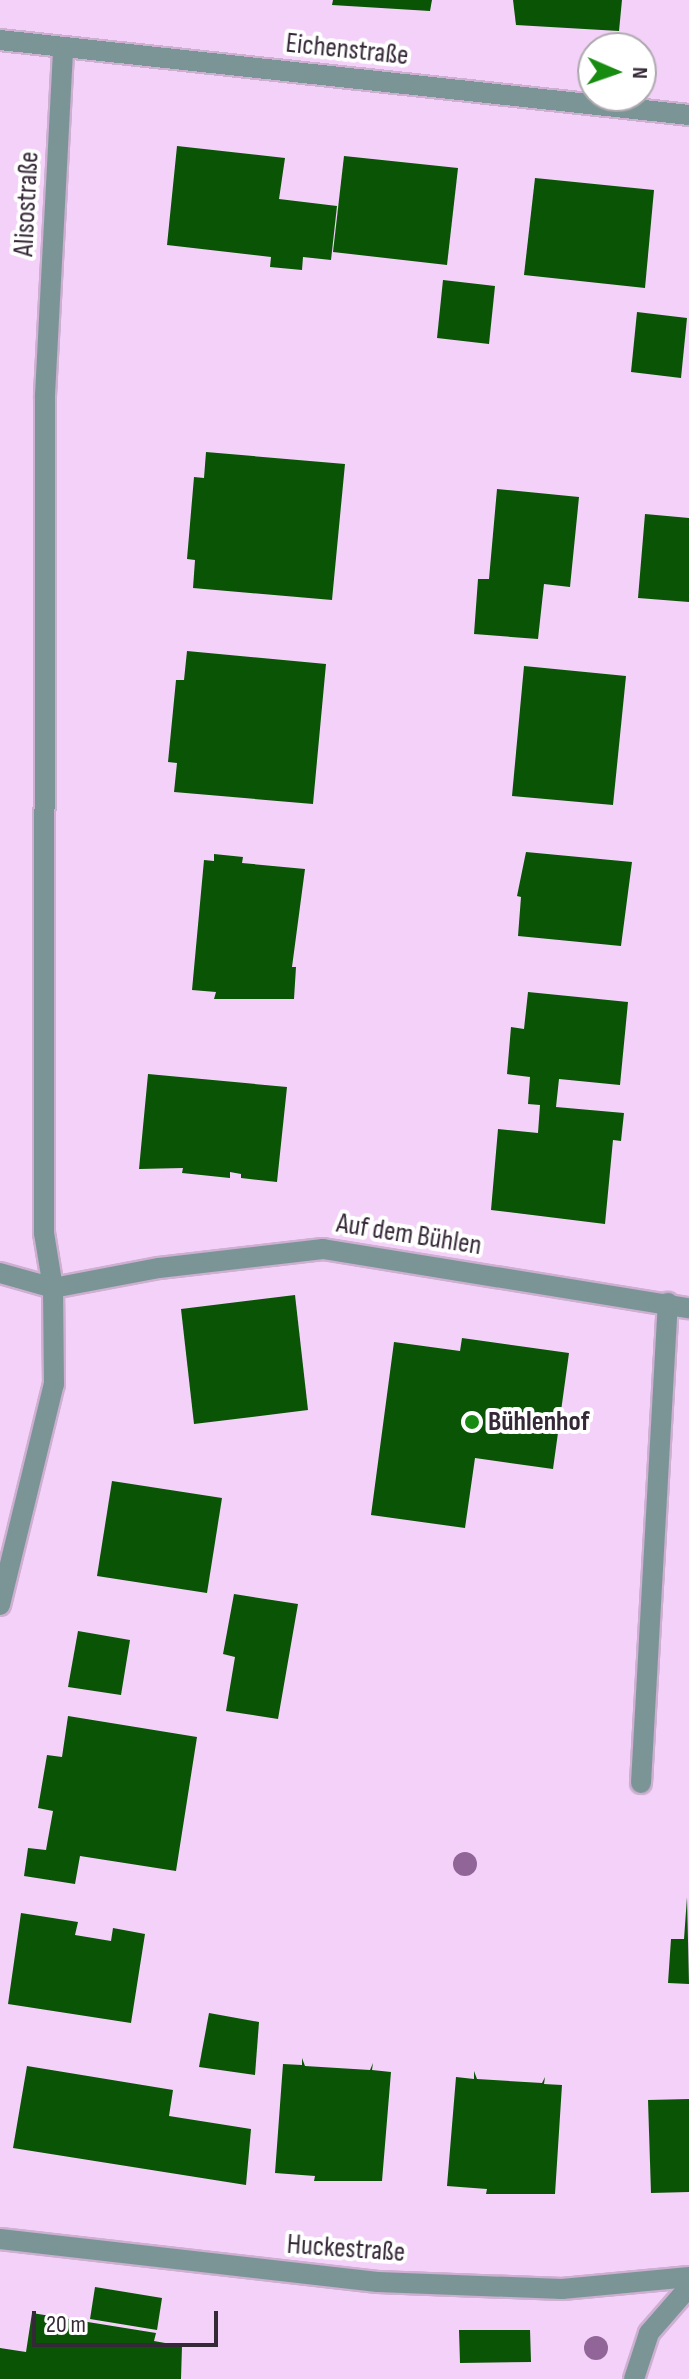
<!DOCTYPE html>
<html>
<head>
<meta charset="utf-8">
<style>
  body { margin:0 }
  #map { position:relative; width:689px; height:2379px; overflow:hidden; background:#f3d1f8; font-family:"Sofia Sans Condensed",sans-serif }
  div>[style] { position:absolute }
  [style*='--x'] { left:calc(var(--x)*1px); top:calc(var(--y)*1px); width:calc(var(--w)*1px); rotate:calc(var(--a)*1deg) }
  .building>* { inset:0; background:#0a5406 }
  .roads { filter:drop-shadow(2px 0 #cdafd1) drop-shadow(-2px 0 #cdafd1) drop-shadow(0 2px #cdafd1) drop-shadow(0 -2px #cdafd1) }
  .service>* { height:20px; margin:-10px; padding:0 10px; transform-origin:10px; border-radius:10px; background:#7b9597 }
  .minor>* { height:20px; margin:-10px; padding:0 10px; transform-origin:10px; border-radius:10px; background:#7b9597 }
  .trees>* { width:24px; height:24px; margin:-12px; border-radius:50%; background:#916598 }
  .dots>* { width:22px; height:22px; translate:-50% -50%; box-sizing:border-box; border:4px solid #fff; border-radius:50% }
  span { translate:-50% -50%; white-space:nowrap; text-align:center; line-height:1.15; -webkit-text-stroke:8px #fff; paint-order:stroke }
  .street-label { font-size:28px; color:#352837 }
  .poi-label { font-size:28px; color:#352837; font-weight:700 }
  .left { translate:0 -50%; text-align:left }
  .north { position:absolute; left:577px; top:32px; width:80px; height:80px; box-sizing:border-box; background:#fff; border:2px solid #aea9af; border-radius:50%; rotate:92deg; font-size:22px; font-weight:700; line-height:32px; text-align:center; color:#352837 }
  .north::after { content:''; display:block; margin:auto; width:28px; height:36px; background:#188c11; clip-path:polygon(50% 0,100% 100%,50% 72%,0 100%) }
  .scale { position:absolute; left:32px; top:2311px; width:186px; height:36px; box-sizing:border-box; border:4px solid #352837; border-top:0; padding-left:10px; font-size:24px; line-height:28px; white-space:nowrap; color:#352837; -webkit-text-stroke:6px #fff; paint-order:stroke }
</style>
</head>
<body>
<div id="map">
  <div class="building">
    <i style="clip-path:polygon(333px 0,432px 0,430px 11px,332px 5px)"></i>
    <i style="clip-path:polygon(513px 0,622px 0,619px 31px,516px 25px)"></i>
    <i style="clip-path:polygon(177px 146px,285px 158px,279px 199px,337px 206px,331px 260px,303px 257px,302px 270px,270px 267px,271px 257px,167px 245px)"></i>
    <i style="clip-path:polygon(344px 156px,458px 168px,447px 265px,333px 252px)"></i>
    <i style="clip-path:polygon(535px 178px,654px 190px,645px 288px,524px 275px)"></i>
    <i style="clip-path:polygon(443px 280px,495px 286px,489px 344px,437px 338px)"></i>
    <i style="clip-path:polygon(637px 312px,687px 318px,681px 378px,631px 372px)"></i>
    <i style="clip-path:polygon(206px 452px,345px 464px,332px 600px,193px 588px,195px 560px,187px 559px,194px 477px,204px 478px)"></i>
    <i style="clip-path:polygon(497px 489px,579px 497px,570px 587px,544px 584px,538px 639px,474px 634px,478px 579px,489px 579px)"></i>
    <i style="clip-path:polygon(645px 514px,689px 518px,689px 602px,638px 598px)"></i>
    <i style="clip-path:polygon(187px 651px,326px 664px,313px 804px,174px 792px,177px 763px,168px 762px,176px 680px,184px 680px)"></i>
    <i style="clip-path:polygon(524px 666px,626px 676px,613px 805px,512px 796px)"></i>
    <i style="clip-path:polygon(526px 852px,632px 862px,621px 946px,518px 936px,521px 897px,517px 896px)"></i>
    <i style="clip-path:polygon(214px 854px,243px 857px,242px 863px,305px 869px,292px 967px,296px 967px,294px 999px,214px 999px,216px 992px,192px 990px,204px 860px,214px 861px)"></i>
    <i style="clip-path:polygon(528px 992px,628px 1002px,620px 1085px,559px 1079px,556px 1107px,624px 1113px,621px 1141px,613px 1140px,605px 1224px,491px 1210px,498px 1129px,538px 1133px,540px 1105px,528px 1104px,530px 1077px,507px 1074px,511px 1027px,524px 1029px)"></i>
    <i style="clip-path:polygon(148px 1074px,287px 1087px,277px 1182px,241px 1178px,241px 1174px,230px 1172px,230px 1178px,182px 1173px,183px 1168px,139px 1169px)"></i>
    <i style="clip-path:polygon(295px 1295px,308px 1410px,194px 1424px,181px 1309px)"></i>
    <i style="clip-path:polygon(462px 1338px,569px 1353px,553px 1469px,475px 1458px,465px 1528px,371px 1515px,394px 1342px,460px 1351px)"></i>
    <i style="clip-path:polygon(112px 1481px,222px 1498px,207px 1593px,97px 1576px)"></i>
    <i style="clip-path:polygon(234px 1594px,298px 1604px,278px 1719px,226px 1711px,235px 1657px,223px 1654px)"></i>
    <i style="clip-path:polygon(78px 1631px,130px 1640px,121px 1695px,68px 1687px)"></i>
    <i style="clip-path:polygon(68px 1716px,197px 1737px,176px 1871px,80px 1856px,75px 1884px,24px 1876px,28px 1848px,46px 1850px,53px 1811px,38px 1808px,47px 1755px,62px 1757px)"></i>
    <i style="clip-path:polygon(687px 1897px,689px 1984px,668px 1983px,671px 1939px,684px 1939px)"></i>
    <i style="clip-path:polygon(21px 1913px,78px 1922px,75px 1935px,111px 1941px,113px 1928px,145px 1934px,131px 2023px,8px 2004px)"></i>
    <i style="clip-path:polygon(209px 2013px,259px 2022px,255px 2075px,199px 2067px)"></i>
    <i style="clip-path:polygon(302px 2058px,305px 2066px,370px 2070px,373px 2063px,372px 2070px,391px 2072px,382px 2181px,314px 2181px,315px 2176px,275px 2173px,283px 2064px,302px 2065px)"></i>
    <i style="clip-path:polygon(27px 2066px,173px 2090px,169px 2116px,251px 2129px,246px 2185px,13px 2148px)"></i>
    <i style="clip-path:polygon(474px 2071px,477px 2079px,542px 2083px,545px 2077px,544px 2084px,562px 2085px,555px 2194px,486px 2194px,487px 2189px,447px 2186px,456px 2077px,474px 2079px)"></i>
    <i style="clip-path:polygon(689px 2099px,689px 2192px,651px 2193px,648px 2100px)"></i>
    <i style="clip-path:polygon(95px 2287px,162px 2298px,157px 2330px,90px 2319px)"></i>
    <i style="clip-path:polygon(32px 2313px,156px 2333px,154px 2341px,182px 2346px,181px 2379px,0 2379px,0 2348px,26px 2352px)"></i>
    <i style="clip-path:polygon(459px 2330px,530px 2330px,531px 2362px,460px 2363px)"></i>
  </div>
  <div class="roads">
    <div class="service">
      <i style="--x:634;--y:2379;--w:48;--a:-71.9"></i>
      <i style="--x:649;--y:2333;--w:61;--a:-49"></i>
    </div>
    <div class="minor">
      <i style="--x:0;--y:40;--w:693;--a:6.21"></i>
      <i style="--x:0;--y:1273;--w:55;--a:15.8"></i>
      <i style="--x:53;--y:1288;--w:108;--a:-10.7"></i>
      <i style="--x:159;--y:1268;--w:165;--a:-6.6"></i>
      <i style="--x:323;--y:1249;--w:371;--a:9.2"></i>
      <i style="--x:0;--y:1605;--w:228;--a:-76.3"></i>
      <i style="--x:54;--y:1384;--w:96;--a:-90.6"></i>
      <i style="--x:53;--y:1288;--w:56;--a:-99.3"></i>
      <i style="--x:44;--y:1233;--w:838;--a:-89.93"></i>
      <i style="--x:45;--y:395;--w:348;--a:-87"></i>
      <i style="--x:641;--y:1783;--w:481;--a:-86.8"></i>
      <i style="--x:0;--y:2239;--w:380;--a:6.5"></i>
      <i style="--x:378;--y:2282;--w:184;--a:2.2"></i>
      <i style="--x:562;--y:2289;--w:128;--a:-5.4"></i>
    </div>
  </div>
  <div class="trees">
    <i style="left:465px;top:1864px"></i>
    <i style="left:596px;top:2348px"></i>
  </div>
  <div class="dots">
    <i style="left:472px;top:1422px;background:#188c11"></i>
  </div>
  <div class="street-label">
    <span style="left:347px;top:50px;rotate:6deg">Eichenstraße</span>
    <span style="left:27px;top:204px;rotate:-87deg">Alisostraße</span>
    <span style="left:409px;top:1235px;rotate:9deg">Auf dem Bühlen</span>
    <span style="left:346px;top:2249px;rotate:4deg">Huckestraße</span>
  </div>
  <div class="poi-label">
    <span class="left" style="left:488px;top:1422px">Bühlenhof</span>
  </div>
  <div class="north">N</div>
  <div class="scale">20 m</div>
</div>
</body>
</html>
